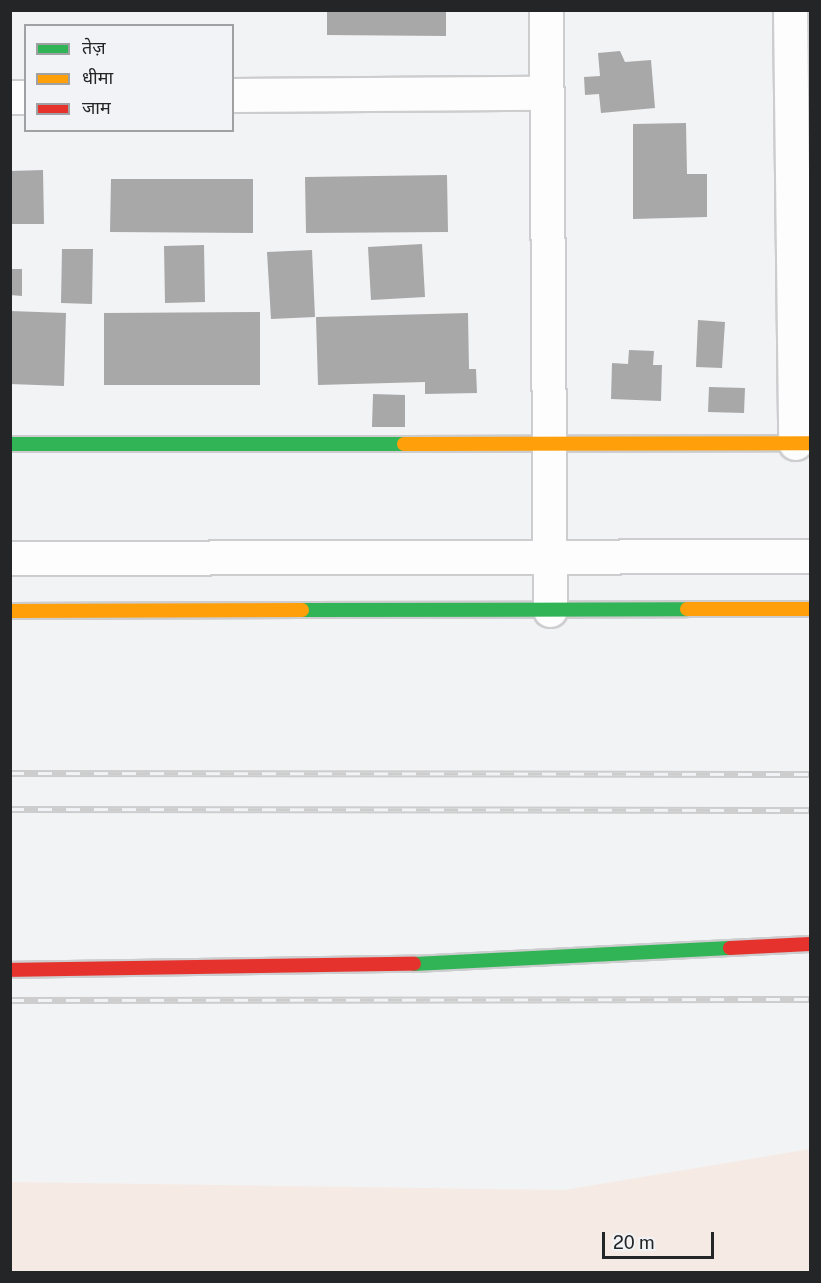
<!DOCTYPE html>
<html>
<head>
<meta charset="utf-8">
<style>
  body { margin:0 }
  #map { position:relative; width:821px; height:1283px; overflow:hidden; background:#f2f3f5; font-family:"Public Sans","Noto Sans Devanagari",sans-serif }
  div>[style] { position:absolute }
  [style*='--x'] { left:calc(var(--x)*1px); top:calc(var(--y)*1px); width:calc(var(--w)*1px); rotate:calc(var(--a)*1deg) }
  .industrial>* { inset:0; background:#f6ebe4 }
  .building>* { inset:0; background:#a8a8a9 }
  .roads { filter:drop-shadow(2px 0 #cdcdcf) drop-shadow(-2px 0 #cdcdcf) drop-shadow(0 2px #cdcdcf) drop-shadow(0 -2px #cdcdcf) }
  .street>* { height:33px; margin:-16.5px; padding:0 16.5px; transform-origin:16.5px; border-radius:16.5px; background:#fdfdfe }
  .fast>* { height:14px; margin:-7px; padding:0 7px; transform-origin:7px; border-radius:7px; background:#30b455 }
  .slow>* { height:14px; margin:-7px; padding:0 7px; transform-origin:7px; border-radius:7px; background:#ff9f0a }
  .jam>* { height:14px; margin:-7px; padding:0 7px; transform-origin:7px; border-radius:7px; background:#e5322d }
  .rail>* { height:7px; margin-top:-3.5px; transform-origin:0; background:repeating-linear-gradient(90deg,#f1f3f6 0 14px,#cdcdcd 0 28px); box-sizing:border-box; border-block:2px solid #cdcdcd }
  span { translate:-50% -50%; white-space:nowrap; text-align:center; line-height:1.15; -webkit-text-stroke:6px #f1f3f6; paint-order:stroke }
  .frame { position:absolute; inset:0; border:12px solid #242526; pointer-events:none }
  .legend { position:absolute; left:24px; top:24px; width:210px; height:108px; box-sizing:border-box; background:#f1f3f6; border:2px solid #9fa1a3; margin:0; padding:8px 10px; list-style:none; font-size:18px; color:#242526 }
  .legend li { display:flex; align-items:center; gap:12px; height:30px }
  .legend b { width:30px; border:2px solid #9fa1a3 }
  .scale { position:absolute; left:602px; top:1232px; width:112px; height:27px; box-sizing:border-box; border:3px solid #242526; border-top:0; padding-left:8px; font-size:18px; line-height:21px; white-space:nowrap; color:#242526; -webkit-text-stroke:4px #f1f3f6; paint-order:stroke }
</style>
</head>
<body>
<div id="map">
  <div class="industrial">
    <i style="clip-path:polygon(810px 1149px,810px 1272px,11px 1272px,11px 1182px,564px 1190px)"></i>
  </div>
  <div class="building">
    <i style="clip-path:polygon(327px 10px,446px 10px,446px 36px,327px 35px)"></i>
    <i style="clip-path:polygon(620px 51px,625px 62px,651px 60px,655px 108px,601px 113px,599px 94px,585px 95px,584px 77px,600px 76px,598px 53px)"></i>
    <i style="clip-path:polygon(686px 123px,687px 174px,707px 174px,707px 217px,633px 219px,633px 124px)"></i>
    <i style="clip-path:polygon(43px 170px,44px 224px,10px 224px,10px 171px)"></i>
    <i style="clip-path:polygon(447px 175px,448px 232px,306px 233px,305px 177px)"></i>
    <i style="clip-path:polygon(111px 179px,253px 179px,253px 233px,110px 232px)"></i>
    <i style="clip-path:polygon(422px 244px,425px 297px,371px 300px,368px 247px)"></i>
    <i style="clip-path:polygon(204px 245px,205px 302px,165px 303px,164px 246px)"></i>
    <i style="clip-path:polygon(62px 249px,93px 249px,92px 304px,61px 303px)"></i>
    <i style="clip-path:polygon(312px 250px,315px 317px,271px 319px,267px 252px)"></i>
    <i style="clip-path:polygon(10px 269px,22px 269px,22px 296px,10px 295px)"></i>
    <i style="clip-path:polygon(10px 311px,66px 313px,64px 386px,10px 384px)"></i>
    <i style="clip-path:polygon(260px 312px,260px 385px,104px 385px,104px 313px)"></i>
    <i style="clip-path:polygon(468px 313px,469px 369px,476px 369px,477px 393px,425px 394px,425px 382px,318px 385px,316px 317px)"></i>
    <i style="clip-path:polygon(698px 320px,725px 322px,722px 368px,696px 367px)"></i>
    <i style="clip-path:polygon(629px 350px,654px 351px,653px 365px,662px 365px,661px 401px,611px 399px,612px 363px,628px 364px)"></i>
    <i style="clip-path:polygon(709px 387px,745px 388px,744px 413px,708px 412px)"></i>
    <i style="clip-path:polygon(373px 394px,405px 395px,405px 427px,372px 427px)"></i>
  </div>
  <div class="roads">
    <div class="street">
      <i style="--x:546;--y:10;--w:600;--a:89.62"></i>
      <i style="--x:790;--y:10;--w:433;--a:89.3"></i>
      <i style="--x:232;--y:95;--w:314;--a:-0.4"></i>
      <i style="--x:10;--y:97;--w:16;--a:0"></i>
      <i style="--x:10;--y:558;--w:800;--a:-0.14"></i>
    </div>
    <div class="fast">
      <i style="--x:10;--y:444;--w:394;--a:0"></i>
      <i style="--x:302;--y:610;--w:385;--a:-0.1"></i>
      <i style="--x:414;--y:964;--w:316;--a:-2.9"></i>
    </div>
    <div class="slow">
      <i style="--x:404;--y:444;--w:406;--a:-0.1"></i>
      <i style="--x:687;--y:609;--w:123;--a:0"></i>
      <i style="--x:10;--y:611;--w:292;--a:-0.2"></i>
    </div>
    <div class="jam">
      <i style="--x:730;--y:948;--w:80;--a:-2.9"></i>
      <i style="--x:10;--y:970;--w:404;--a:-0.9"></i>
    </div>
  </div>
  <div class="rail">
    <i style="--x:10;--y:773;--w:800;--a:0.07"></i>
    <i style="--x:10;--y:809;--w:800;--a:0.07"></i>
    <i style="--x:10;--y:1000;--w:800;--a:-0.07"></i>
  </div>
  <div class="frame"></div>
  <ul class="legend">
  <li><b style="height:8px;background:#30b455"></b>तेज़</li>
  <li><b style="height:8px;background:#ff9f0a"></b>धीमा</li>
  <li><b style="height:8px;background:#e5322d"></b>जाम</li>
  </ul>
  <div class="scale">20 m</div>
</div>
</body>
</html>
